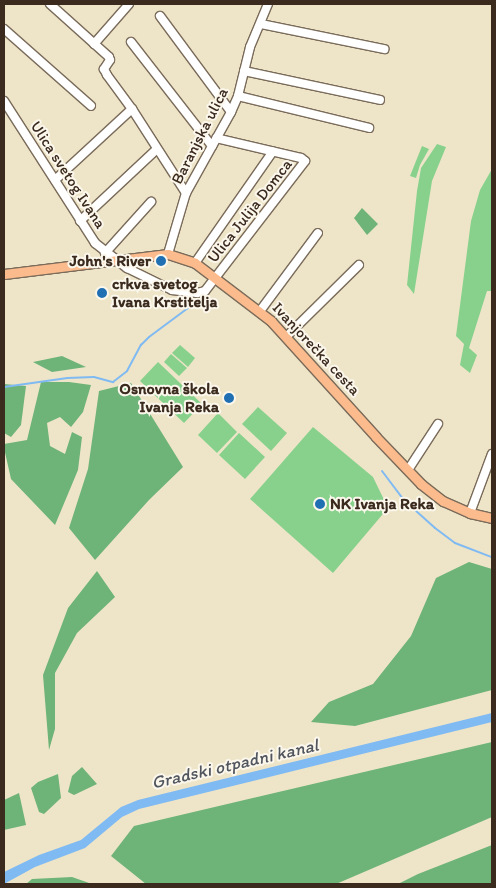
<!DOCTYPE html>
<html>
<head>
<meta charset="utf-8">
<style>
  body { margin:0 }
  #map { position:relative; width:496px; height:888px; overflow:hidden; background:#eee5c8; font-family:Itim,sans-serif }
  div>[style] { position:absolute }
  [style*='--x'] { left:calc(var(--x)*1px); top:calc(var(--y)*1px); width:calc(var(--w)*1px); rotate:calc(var(--a)*1deg) }
  .green>* { inset:0; background:#88d18d }
  .forest>* { inset:0; background:#6eb378 }
  .water>* { inset:0; background:#80baf2 }
  .stream>* { height:2px; margin:-1px; padding:0 1px; transform-origin:1px; border-radius:1px; background:#80baf2 }
  .roads { filter:drop-shadow(1px 0 #7a6b5a) drop-shadow(-1px 0 #7a6b5a) drop-shadow(0 1px #7a6b5a) drop-shadow(0 -1px #7a6b5a) }
  .minor>* { height:8px; margin:-4px; padding:0 4px; transform-origin:4px; border-radius:4px; background:#fff }
  .major>* { height:9px; margin:-4.5px; padding:0 4.5px; transform-origin:4.5px; border-radius:4.5px; background:#fbbb8d }
  .dots>* { width:14px; height:14px; translate:-50% -50%; box-sizing:border-box; border:2px solid #fbf7ec; border-radius:50% }
  span { translate:-50% -50%; white-space:nowrap; text-align:center; line-height:1.15; -webkit-text-stroke:4px #fbf7ec; paint-order:stroke }
  .street-label { font-size:16px; color:#3b2a1e }
  .poi-label { font-size:16px; color:#3b2a1e; font-weight:700 }
  .right { translate:-100% -50%; text-align:right }
  .left { translate:0 -50%; text-align:left }
  .water-label { font-size:18px; color:#50555e; font-style:italic }
  .frame { position:absolute; inset:0; border:5px solid #3b2a1e; pointer-events:none }
</style>
</head>
<body>
<div id="map">
  <div class="green">
    <i style="clip-path:polygon(437px 144px,446px 147px,432px 181px,414px 294px,407px 285px,417px 191px,421px 168px)"></i>
    <i style="clip-path:polygon(422px 146px,429px 149px,420px 165px,416px 178px,410px 176px)"></i>
    <i style="clip-path:polygon(492px 169px,492px 291px,487px 291px,469px 348px,477px 355px,470px 373px,460px 365px,464px 344px,456px 336px,471px 221px,480px 190px)"></i>
    <i style="clip-path:polygon(180px 345px,195px 358px,188px 367px,172px 353px)"></i>
    <i style="clip-path:polygon(171px 354px,187px 368px,179px 376px,164px 362px)"></i>
    <i style="clip-path:polygon(158px 362px,202px 404px,184px 423px,140px 381px)"></i>
    <i style="clip-path:polygon(258px 407px,287px 433px,271px 451px,242px 424px)"></i>
    <i style="clip-path:polygon(218px 413px,237px 432px,217px 453px,198px 435px)"></i>
    <i style="clip-path:polygon(313px 427px,373px 477px,388px 508px,333px 573px,250px 499px)"></i>
    <i style="clip-path:polygon(239px 433px,265px 457px,245px 479px,219px 455px)"></i>
  </div>
  <div class="forest">
    <i style="clip-path:polygon(362px 208px,378px 224px,367px 235px,354px 218px)"></i>
    <i style="clip-path:polygon(62px 356px,86px 367px,52px 372px,33px 362px)"></i>
    <i style="clip-path:polygon(41px 382px,69px 382px,91px 385px,83px 412px,71px 427px,60px 417px,47px 423px,50px 446px,65px 454px,72px 432px,82px 437px,78px 470px,55px 525px,11px 479px,4px 448px,4px 444px,27px 440px)"></i>
    <i style="clip-path:polygon(131px 383px,183px 467px,149px 500px,95px 560px,69px 528px,88px 469px,99px 391px)"></i>
    <i style="clip-path:polygon(4px 384px,26px 386px,21px 425px,11px 437px,4px 433px)"></i>
    <i style="clip-path:polygon(469px 562px,492px 569px,492px 690px,355px 726px,311px 722px,329px 702px,373px 684px,411px 636px,436px 578px)"></i>
    <i style="clip-path:polygon(97px 571px,115px 597px,77px 633px,55px 673px,55px 729px,49px 750px,43px 675px,68px 608px)"></i>
    <i style="clip-path:polygon(492px 742px,492px 817px,336px 884px,146px 884px,111px 856px,134px 826px)"></i>
    <i style="clip-path:polygon(82px 767px,97px 784px,74px 795px,68px 792px,72px 776px)"></i>
    <i style="clip-path:polygon(58px 774px,61px 798px,44px 814px,39px 812px,31px 788px,38px 782px)"></i>
    <i style="clip-path:polygon(19px 793px,26px 825px,4px 830px,4px 800px)"></i>
    <i style="clip-path:polygon(492px 845px,492px 884px,398px 884px,418px 874px)"></i>
    <i style="clip-path:polygon(72px 877px,92px 884px,26px 884px,32px 879px)"></i>
  </div>
  <div class="water">
    <i style="clip-path:polygon(492px 713px,492px 722px,139px 809px,122px 817px,85px 848px,35px 867px,4px 884px,4px 872px,39px 855px,81px 840px,121px 807px,138px 800px)"></i>
  </div>
  <div class="stream">
    <i style="--x:4;--y:387;--w:64;--a:-8.1"></i>
    <i style="--x:67;--y:378;--w:27;--a:-2"></i>
    <i style="--x:94;--y:377;--w:20;--a:15"></i>
    <i style="--x:113;--y:382;--w:18;--a:-38"></i>
    <i style="--x:127;--y:371;--w:30;--a:-62"></i>
    <i style="--x:141;--y:345;--w:11;--a:-45"></i>
    <i style="--x:149;--y:337;--w:49;--a:-36.6"></i>
    <i style="--x:382;--y:471;--w:38;--a:53"></i>
    <i style="--x:405;--y:501;--w:40;--a:42"></i>
    <i style="--x:435;--y:528;--w:25;--a:37"></i>
    <i style="--x:455;--y:543;--w:40;--a:21"></i>
  </div>
  <div class="roads">
    <div class="minor">
      <i style="--x:50;--y:4;--w:79;--a:41.9"></i>
      <i style="--x:109;--y:57;--w:3;--a:72"></i>
      <i style="--x:110;--y:60;--w:11;--a:124"></i>
      <i style="--x:104;--y:69;--w:7;--a:63"></i>
      <i style="--x:107;--y:75;--w:42;--a:53.7"></i>
      <i style="--x:132;--y:109;--w:100;--a:57.3"></i>
      <i style="--x:160;--y:16;--w:119;--a:53.5"></i>
      <i style="--x:261;--y:24;--w:126;--a:11.5"></i>
      <i style="--x:4;--y:29;--w:116;--a:41.5"></i>
      <i style="--x:131;--y:42;--w:132;--a:52.1"></i>
      <i style="--x:94;--y:44;--w:53;--a:-48.8"></i>
      <i style="--x:244;--y:71;--w:139;--a:12"></i>
      <i style="--x:238;--y:96;--w:135;--a:13.7"></i>
      <i style="--x:4;--y:101;--w:169;--a:57.3"></i>
      <i style="--x:95;--y:243;--w:41;--a:38"></i>
      <i style="--x:127;--y:268;--w:50;--a:26.1"></i>
      <i style="--x:172;--y:290;--w:25;--a:7"></i>
      <i style="--x:197;--y:293;--w:8;--a:-14"></i>
      <i style="--x:205;--y:291;--w:164;--a:-52.4"></i>
      <i style="--x:305;--y:161;--w:5;--a:-143"></i>
      <i style="--x:301;--y:158;--w:87;--a:-166.8"></i>
      <i style="--x:55;--y:180;--w:105;--a:-42.7"></i>
      <i style="--x:80;--y:221;--w:105;--a:-43.1"></i>
      <i style="--x:105;--y:253;--w:69;--a:-48"></i>
      <i style="--x:168;--y:254;--w:64;--a:-73.6"></i>
      <i style="--x:186;--y:193;--w:93;--a:-60.9"></i>
      <i style="--x:231;--y:112;--w:17;--a:-66"></i>
      <i style="--x:238;--y:96;--w:50;--a:-76.2"></i>
      <i style="--x:250;--y:47;--w:47;--a:-67.3"></i>
      <i style="--x:195;--y:263;--w:136;--a:-55.1"></i>
      <i style="--x:260;--y:311;--w:97;--a:-53.4"></i>
      <i style="--x:287;--y:336;--w:101;--a:-44.6"></i>
      <i style="--x:408;--y:470;--w:55;--a:-56.9"></i>
      <i style="--x:470;--y:513;--w:63;--a:-69.6"></i>
    </div>
    <div class="major">
      <i style="--x:4;--y:274;--w:165;--a:-7"></i>
      <i style="--x:168;--y:254;--w:28;--a:18"></i>
      <i style="--x:195;--y:263;--w:96;--a:37.3"></i>
      <i style="--x:271;--y:321;--w:156;--a:47.8"></i>
      <i style="--x:376;--y:437;--w:65;--a:46.2"></i>
      <i style="--x:421;--y:484;--w:28;--a:38"></i>
      <i style="--x:443;--y:501;--w:30;--a:24"></i>
      <i style="--x:470;--y:513;--w:23;--a:13"></i>
    </div>
  </div>
  <div class="dots">
    <i style="left:161px;top:261px;background:#1f6fb2"></i>
    <i style="left:102px;top:293px;background:#1f6fb2"></i>
    <i style="left:229px;top:398px;background:#1f6fb2"></i>
    <i style="left:320px;top:504px;background:#1f6fb2"></i>
  </div>
  <div class="street-label">
    <span style="left:200px;top:136px;rotate:-63deg">Baranjska ulica</span>
    <span style="left:68px;top:175px;rotate:57deg">Ulica svetog Ivana</span>
    <span style="left:250px;top:211px;rotate:-52deg">Ulica Julija Domca</span>
    <span style="left:316px;top:349px;rotate:47deg">Ivanjorečka cesta</span>
  </div>
  <div class="poi-label">
    <span class="right" style="left:151px;top:261px">John's River</span>
    <span class="left" style="left:112px;top:293px">crkva svetog<br>Ivana Krstitelja</span>
    <span class="right" style="left:219px;top:398px">Osnovna škola<br>Ivanja Reka</span>
    <span class="left" style="left:330px;top:504px">NK Ivanja Reka</span>
  </div>
  <div class="water-label">
    <span style="left:235px;top:764px;rotate:-13deg">Gradski otpadni kanal</span>
  </div>
  <div class="frame"></div>
</div>
</body>
</html>
